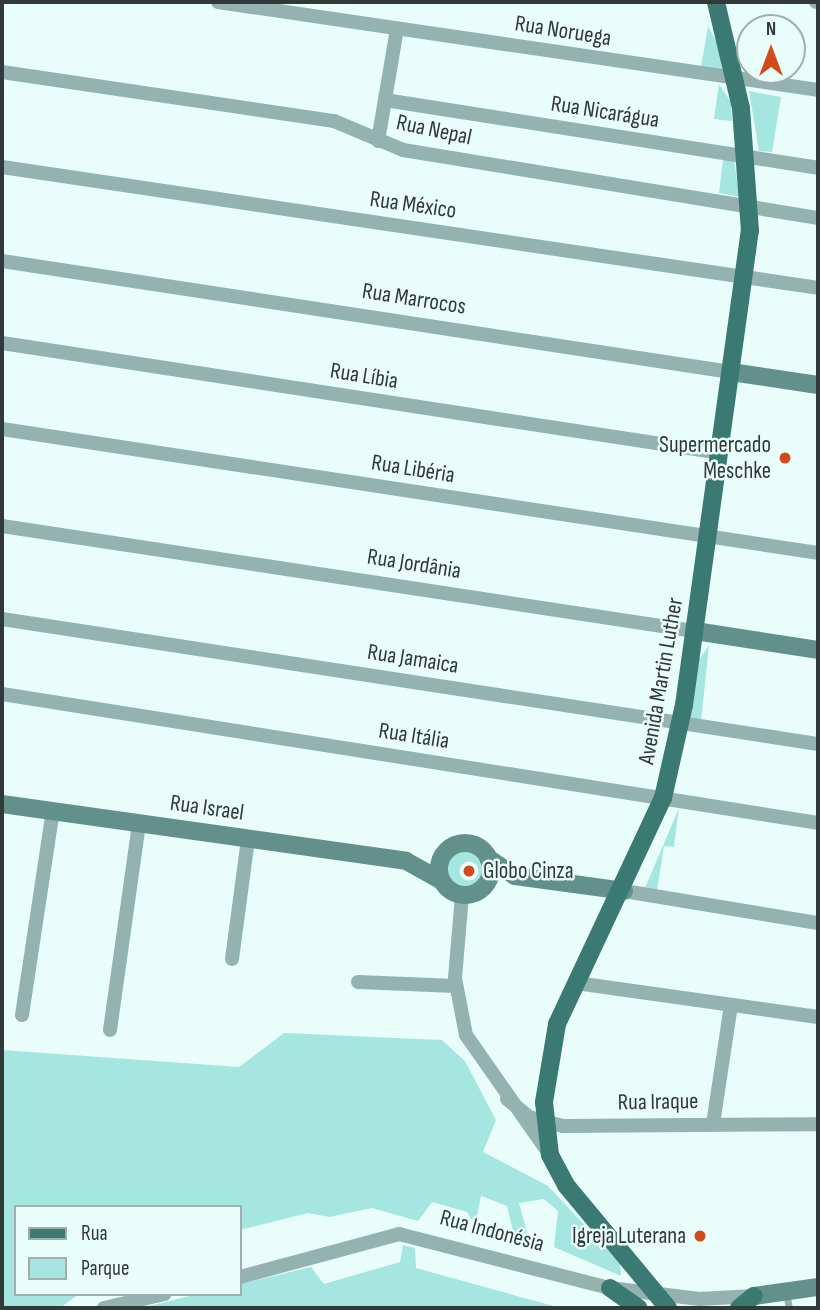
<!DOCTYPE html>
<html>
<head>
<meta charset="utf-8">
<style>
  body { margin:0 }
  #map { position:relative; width:820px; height:1310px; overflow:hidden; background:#e9fdfb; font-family:"Sofia Sans Condensed",sans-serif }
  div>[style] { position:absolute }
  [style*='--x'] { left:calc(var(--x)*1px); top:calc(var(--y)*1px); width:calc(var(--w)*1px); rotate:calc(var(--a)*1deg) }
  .green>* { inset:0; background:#a5e7e0 }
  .round { border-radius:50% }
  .lane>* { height:7px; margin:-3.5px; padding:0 3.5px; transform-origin:3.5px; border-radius:3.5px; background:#94b3b0 }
  .street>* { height:14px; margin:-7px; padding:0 7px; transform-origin:7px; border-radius:7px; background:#94b3b0 }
  .secondary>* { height:18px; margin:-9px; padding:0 9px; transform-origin:9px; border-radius:9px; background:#62918c }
  .secondary>.ring { margin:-9px; padding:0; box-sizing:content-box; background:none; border:18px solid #62918c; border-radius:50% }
  .primary>* { height:18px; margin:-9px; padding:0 9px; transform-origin:9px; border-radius:9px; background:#3b7973 }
  .dots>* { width:19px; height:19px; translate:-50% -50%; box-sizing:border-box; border:4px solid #e9fdfb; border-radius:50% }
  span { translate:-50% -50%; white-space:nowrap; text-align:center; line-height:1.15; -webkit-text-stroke:5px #e9fdfb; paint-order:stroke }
  .street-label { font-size:23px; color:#323a39 }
  .poi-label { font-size:23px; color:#323a39 }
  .right { translate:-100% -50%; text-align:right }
  .left { translate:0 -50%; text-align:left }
  .frame { position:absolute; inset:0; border:4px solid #323a39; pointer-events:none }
  .legend { position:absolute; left:14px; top:1205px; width:228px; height:91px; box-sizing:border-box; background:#e9fdfb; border:2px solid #a0afad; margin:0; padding:9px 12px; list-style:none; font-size:21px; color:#323a39 }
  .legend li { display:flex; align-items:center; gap:14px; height:35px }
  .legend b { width:35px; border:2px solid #a0afad }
  .north { position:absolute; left:736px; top:14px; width:70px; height:70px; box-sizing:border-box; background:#e9fdfb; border:2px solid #a0afad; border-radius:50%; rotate:0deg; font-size:19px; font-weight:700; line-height:28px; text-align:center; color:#323a39 }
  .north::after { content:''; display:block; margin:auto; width:24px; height:32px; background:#d14a19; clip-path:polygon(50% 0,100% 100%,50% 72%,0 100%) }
</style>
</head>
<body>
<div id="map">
  <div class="green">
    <i style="clip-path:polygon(708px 26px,720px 49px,722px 70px,701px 67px)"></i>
    <i style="clip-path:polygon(719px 84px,731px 102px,732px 121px,714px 119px)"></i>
    <i style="clip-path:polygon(749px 91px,781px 97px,772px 152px,759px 151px)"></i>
    <i style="clip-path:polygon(723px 159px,734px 161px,740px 197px,719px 193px)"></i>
    <i style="clip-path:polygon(709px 645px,701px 721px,684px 719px,699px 660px)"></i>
    <i style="clip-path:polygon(679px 808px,674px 847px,664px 846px,657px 890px,645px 888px)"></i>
    <i class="round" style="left:445px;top:846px;width:42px;height:42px"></i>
    <i style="clip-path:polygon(284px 1033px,442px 1040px,465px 1061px,496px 1120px,483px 1152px,548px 1186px,620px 1263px,621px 1276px,554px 1247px,558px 1211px,544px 1199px,519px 1203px,530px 1243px,515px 1239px,507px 1206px,481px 1196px,475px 1225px,467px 1212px,432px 1202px,418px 1221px,372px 1208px,329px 1217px,308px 1213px,240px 1230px,240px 1207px,16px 1207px,16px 1294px,79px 1294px,60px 1308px,2px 1308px,2px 1050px,239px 1067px)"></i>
    <i style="clip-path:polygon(403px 1245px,415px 1248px,416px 1268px,561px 1308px,149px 1306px,197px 1294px,240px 1294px,240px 1284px,311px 1267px,324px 1284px,400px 1262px)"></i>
  </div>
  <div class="lane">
    <i style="--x:786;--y:1293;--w:15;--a:79"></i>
  </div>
  <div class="street">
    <i style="--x:218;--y:2;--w:606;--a:8.34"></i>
    <i style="--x:816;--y:2;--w:2;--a:0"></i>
    <i style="--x:2;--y:72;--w:336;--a:8.4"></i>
    <i style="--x:334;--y:121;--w:75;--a:22.8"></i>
    <i style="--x:403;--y:150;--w:421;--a:9.3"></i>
    <i style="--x:385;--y:100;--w:438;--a:8.9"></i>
    <i style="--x:378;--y:141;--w:114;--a:-80.4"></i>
    <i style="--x:2;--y:167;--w:825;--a:8.43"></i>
    <i style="--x:2;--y:261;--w:737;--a:8.66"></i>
    <i style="--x:2;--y:343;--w:726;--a:8.71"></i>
    <i style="--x:2;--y:429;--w:825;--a:8.64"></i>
    <i style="--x:2;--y:526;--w:701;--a:8.62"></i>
    <i style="--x:2;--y:619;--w:826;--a:8.71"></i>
    <i style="--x:2;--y:694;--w:826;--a:8.98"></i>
    <i style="--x:624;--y:891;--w:197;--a:9.4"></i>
    <i style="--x:462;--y:895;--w:83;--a:94.8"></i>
    <i style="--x:455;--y:978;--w:58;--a:79.1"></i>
    <i style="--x:466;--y:1035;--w:146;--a:55"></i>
    <i style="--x:232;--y:959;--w:121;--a:-82.4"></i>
    <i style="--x:358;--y:982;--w:98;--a:2.3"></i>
    <i style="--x:576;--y:983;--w:244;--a:8"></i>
    <i style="--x:22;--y:1015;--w:206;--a:-81.4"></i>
    <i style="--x:110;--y:1030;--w:208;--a:-82"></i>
    <i style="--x:507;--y:1099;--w:28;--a:39"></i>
    <i style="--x:529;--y:1117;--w:35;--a:15"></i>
    <i style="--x:563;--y:1126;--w:255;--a:-0.4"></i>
    <i style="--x:713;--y:1124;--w:120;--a:-81.4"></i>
    <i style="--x:240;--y:1277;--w:165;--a:-15.1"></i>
    <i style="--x:399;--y:1234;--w:218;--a:14.4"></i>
    <i style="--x:610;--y:1288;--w:90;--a:7"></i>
    <i style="--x:699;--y:1299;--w:55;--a:-3.1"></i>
    <i style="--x:104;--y:1308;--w:62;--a:-13.1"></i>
  </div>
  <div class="secondary">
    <i style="--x:731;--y:372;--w:88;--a:8.5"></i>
    <i style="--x:695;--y:631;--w:124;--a:8.8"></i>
    <i style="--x:2;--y:804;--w:408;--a:8"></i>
    <i style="--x:406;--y:861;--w:41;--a:29.1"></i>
    <i class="ring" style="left:439px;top:843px;width:34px;height:34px"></i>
    <i style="--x:488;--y:858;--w:32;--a:34"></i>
    <i style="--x:515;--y:876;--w:110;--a:7.8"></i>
    <i style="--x:754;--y:1296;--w:65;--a:-8"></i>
  </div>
  <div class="primary">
    <i style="--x:610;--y:1288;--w:35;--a:35"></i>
    <i style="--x:668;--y:1308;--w:160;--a:-129.7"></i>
    <i style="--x:566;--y:1185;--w:34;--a:-118"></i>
    <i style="--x:550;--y:1155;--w:53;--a:-96.5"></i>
    <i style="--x:544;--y:1102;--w:79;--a:-80.5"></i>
    <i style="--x:557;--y:1024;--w:250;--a:-64.9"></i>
    <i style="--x:663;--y:798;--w:95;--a:-77.3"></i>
    <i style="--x:684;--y:705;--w:479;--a:-82.1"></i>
    <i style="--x:750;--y:231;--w:123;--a:-94.2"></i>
    <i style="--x:741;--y:108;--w:109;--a:-103.3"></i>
    <i style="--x:739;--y:1308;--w:19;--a:-39"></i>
  </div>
  <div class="dots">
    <i style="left:785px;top:458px;background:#d14a19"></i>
    <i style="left:469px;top:871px;background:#d14a19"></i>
    <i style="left:700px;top:1236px;background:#d14a19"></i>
  </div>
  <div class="street-label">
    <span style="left:563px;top:31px;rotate:9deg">Rua Noruega</span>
    <span style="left:605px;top:112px;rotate:9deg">Rua Nicarágua</span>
    <span style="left:434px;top:130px;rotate:12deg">Rua Nepal</span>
    <span style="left:413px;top:205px;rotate:8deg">Rua México</span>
    <span style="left:414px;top:299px;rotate:9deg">Rua Marrocos</span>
    <span style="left:364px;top:376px;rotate:9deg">Rua Líbia</span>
    <span style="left:413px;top:469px;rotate:9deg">Rua Libéria</span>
    <span style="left:414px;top:564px;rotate:9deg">Rua Jordânia</span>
    <span style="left:413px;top:659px;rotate:9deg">Rua Jamaica</span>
    <span style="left:661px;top:681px;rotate:-80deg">Avenida Martin Luther</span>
    <span style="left:414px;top:736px;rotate:9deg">Rua Itália</span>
    <span style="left:207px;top:808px;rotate:8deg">Rua Israel</span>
    <span style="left:658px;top:1102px;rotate:-1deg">Rua Iraque</span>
    <span style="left:492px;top:1231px;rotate:15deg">Rua Indonésia</span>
  </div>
  <div class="poi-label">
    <span class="right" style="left:771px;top:458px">Supermercado<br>Meschke</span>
    <span class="left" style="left:483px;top:871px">Globo Cinza</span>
    <span class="right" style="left:686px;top:1236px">Igreja Luterana</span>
  </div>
  <div class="frame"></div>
  <ul class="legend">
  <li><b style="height:9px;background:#3b7973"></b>Rua</li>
  <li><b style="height:19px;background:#a5e7e0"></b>Parque</li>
  </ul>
  <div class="north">N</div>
</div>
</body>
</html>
